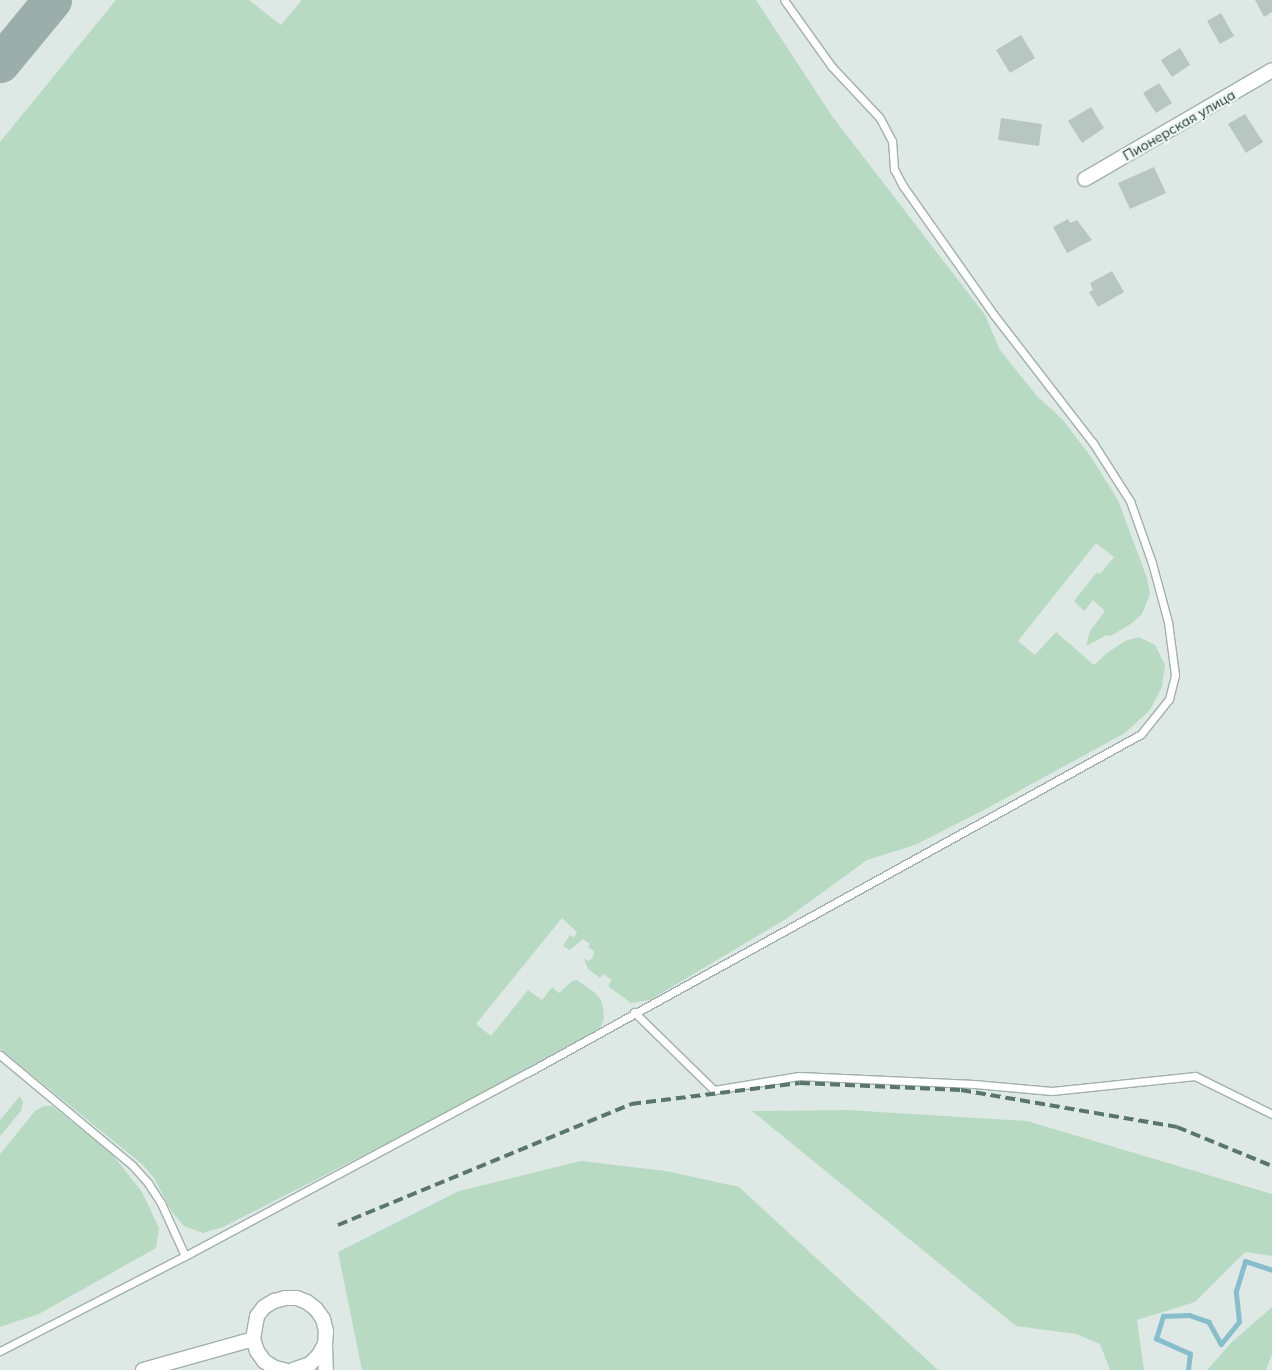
<!DOCTYPE html>
<html>
<head>
<meta charset="utf-8">
<style>
  body { margin:0 }
  #map { position:relative; width:1272px; height:1370px; overflow:hidden; background:#dee9e5; font-family:Mulish,sans-serif }
  div>[style] { position:absolute }
  [style*='--x'] { left:calc(var(--x)*1px); top:calc(var(--y)*1px); width:calc(var(--w)*1px); rotate:calc(var(--a)*1deg) }
  .green>* { inset:0; background:#b8dac3 }
  .stream>* { height:4.5px; margin:-2.25px; padding:0 2.25px; transform-origin:2.25px; border-radius:2.25px; background:#88becc }
  .taxiway>* { height:39px; margin:-19.5px; padding:0 19.5px; transform-origin:19.5px; border-radius:19.5px; background:#9caeaa }
  .building>* { inset:0; background:#b7c6c1 }
  .roads { filter:drop-shadow(1px 0 #a1b0ac) drop-shadow(-1px 0 #a1b0ac) drop-shadow(0 1px #a1b0ac) drop-shadow(0 -1px #a1b0ac) }
  .lane>* { height:7px; margin:-3.5px; padding:0 3.5px; transform-origin:3.5px; border-radius:3.5px; background:#fff }
  .street>* { height:14px; margin:-7px; padding:0 7px; transform-origin:7px; border-radius:7px; background:#fff }
  .rail>* { height:4px; margin-top:-2px; transform-origin:0; background:repeating-linear-gradient(90deg,#5a746e 0 10px,transparent 0 15px) }
  span { translate:-50% -50%; white-space:nowrap; text-align:center; line-height:1.15; -webkit-text-stroke:4.5px #eef6f3; paint-order:stroke }
  .street-label { font-size:14px; color:#203833 }
</style>
</head>
<body>
<div id="map">
  <div class="green">
    <i style="clip-path:polygon(116px 0,249px 0,281px 25px,302px 0,756px 0,832px 116px,985px 315px,1000px 350px,1037px 396px,1063px 420px,1091px 457px,1118px 500px,1147px 578px,1150px 594px,1142px 614px,1131px 624px,1110px 636px,1107px 635px,1086px 646px,1090px 631px,1105px 611px,1093px 600px,1084px 611px,1074px 601px,1097px 572px,1100px 574px,1114px 557px,1096px 543px,1018px 641px,1035px 655px,1056px 632px,1094px 665px,1107px 653px,1125px 641px,1139px 637px,1155px 645px,1165px 665px,1162px 687px,1150px 710px,1125px 733px,984px 810px,915px 845px,867px 860px,786px 919px,650px 1000px,631px 1003px,608px 986px,612px 980px,603px 974px,600px 978px,588px 969px,584px 959px,589px 961px,593px 957px,594px 951px,588px 947px,590px 944px,583px 939px,570px 950px,563px 946px,570px 935px,574px 937px,577px 932px,562px 918px,476px 1024px,491px 1036px,528px 990px,542px 1000px,552px 987px,559px 993px,572px 981px,577px 980px,594px 992px,601px 1000px,603px 1008px,604px 1018px,600px 1030px,587px 1041px,223px 1227px,203px 1233px,184px 1226px,172px 1212px,154px 1178px,143px 1165px,0 1049px,0 142px)"></i>
    <i style="clip-path:polygon(20px 1096px,23px 1102px,21px 1111px,0 1136px,0 1120px)"></i>
    <i style="clip-path:polygon(44px 1106px,52px 1106px,112px 1154px,142px 1192px,159px 1228px,156px 1248px,39px 1314px,0 1327px,0 1154px,36px 1110px)"></i>
    <i style="clip-path:polygon(847px 1110px,1027px 1121px,1272px 1194px,1272px 1256px,1245px 1252px,1195px 1302px,1137px 1320px,1144px 1370px,1110px 1370px,1100px 1344px,1076px 1334px,1016px 1326px,752px 1111px)"></i>
    <i style="clip-path:polygon(581px 1161px,666px 1171px,739px 1187px,938px 1370px,362px 1370px,338px 1252px,459px 1191px)"></i>
    <i style="clip-path:polygon(1272px 1307px,1272px 1354px,1266px 1370px,1207px 1370px,1232px 1342px)"></i>
  </div>
  <div class="stream">
    <i style="--x:1188;--y:1370;--w:16;--a:-83"></i>
    <i style="--x:1190;--y:1354;--w:37;--a:-156"></i>
    <i style="--x:1156;--y:1339;--w:24;--a:-73"></i>
    <i style="--x:1163;--y:1316;--w:26;--a:-2"></i>
    <i style="--x:1189;--y:1315;--w:21;--a:19"></i>
    <i style="--x:1209;--y:1322;--w:25;--a:61"></i>
    <i style="--x:1221;--y:1344;--w:28;--a:-51"></i>
    <i style="--x:1239;--y:1322;--w:31;--a:-96"></i>
    <i style="--x:1236;--y:1291;--w:31;--a:-73"></i>
    <i style="--x:1245;--y:1261;--w:28;--a:18"></i>
  </div>
  <div class="taxiway">
    <i style="--x:0;--y:63;--w:82;--a:-50.5"></i>
  </div>
  <div class="building">
    <i style="clip-path:polygon(1255px 0,1272px 0,1272px 12px,1264px 17px)"></i>
    <i style="clip-path:polygon(1221px 13px,1234px 36px,1220px 44px,1207px 21px)"></i>
    <i style="clip-path:polygon(1021px 35px,1035px 58px,1010px 73px,996px 50px)"></i>
    <i style="clip-path:polygon(1180px 48px,1190px 65px,1172px 77px,1161px 60px)"></i>
    <i style="clip-path:polygon(1159px 83px,1172px 103px,1156px 113px,1143px 93px)"></i>
    <i style="clip-path:polygon(1091px 107px,1104px 128px,1082px 143px,1068px 121px)"></i>
    <i style="clip-path:polygon(1245px 114px,1263px 142px,1246px 153px,1228px 124px)"></i>
    <i style="clip-path:polygon(1001px 118px,1042px 124px,1039px 146px,998px 140px)"></i>
    <i style="clip-path:polygon(1154px 167px,1166px 193px,1130px 209px,1118px 183px)"></i>
    <i style="clip-path:polygon(1068px 219px,1070px 223px,1077px 220px,1092px 240px,1067px 253px,1053px 227px)"></i>
    <i style="clip-path:polygon(1112px 271px,1124px 292px,1098px 307px,1089px 292px,1093px 290px,1090px 283px)"></i>
  </div>
  <div class="roads">
    <div class="lane">
      <i style="--x:634;--y:1012;--w:112;--a:44.3"></i>
      <i style="--x:714;--y:1090;--w:86;--a:-9.4"></i>
      <i style="--x:799;--y:1076;--w:175;--a:2.6"></i>
      <i style="--x:974;--y:1084;--w:78;--a:5.1"></i>
      <i style="--x:1052;--y:1091;--w:144;--a:-6"></i>
      <i style="--x:1195;--y:1076;--w:86;--a:26.3"></i>
      <i style="--x:0;--y:1055;--w:172;--a:39.8"></i>
      <i style="--x:132;--y:1165;--w:24;--a:48"></i>
      <i style="--x:148;--y:1183;--w:24;--a:57"></i>
      <i style="--x:161;--y:1203;--w:58;--a:65.6"></i>
      <i style="--x:0;--y:1351;--w:208;--a:-27.2"></i>
      <i style="--x:185;--y:1256;--w:388;--a:-28.2"></i>
      <i style="--x:527;--y:1073;--w:701;--a:-28.9"></i>
      <i style="--x:1141;--y:734;--w:45;--a:-51.3"></i>
      <i style="--x:1169;--y:699;--w:25;--a:-76"></i>
      <i style="--x:1175;--y:675;--w:53;--a:-97.5"></i>
      <i style="--x:1168;--y:622;--w:61;--a:-105.2"></i>
      <i style="--x:1152;--y:563;--w:66;--a:-109.5"></i>
      <i style="--x:1130;--y:501;--w:69;--a:-122.5"></i>
      <i style="--x:1093;--y:443;--w:162;--a:-127.7"></i>
      <i style="--x:994;--y:315;--w:158;--a:-125.2"></i>
      <i style="--x:903;--y:186;--w:19;--a:-118"></i>
      <i style="--x:894;--y:169;--w:28;--a:-94"></i>
      <i style="--x:892;--y:141;--w:27;--a:-118"></i>
      <i style="--x:879;--y:117;--w:69;--a:-133.2"></i>
      <i style="--x:832;--y:67;--w:82;--a:-125.6"></i>
    </div>
    <div class="street">
      <i style="--x:1085;--y:179;--w:216;--a:-30.2"></i>
      <i style="--x:325;--y:1346;--w:24;--a:88"></i>
      <i style="--x:143;--y:1370;--w:114;--a:-15.7"></i>
      <i style="--x:284;--y:1370;--w:9;--a:-167"></i>
      <i style="--x:275;--y:1368;--w:13;--a:-148"></i>
      <i style="--x:264;--y:1361;--w:12;--a:-125"></i>
      <i style="--x:257;--y:1351;--w:13;--a:-108"></i>
      <i style="--x:253;--y:1339;--w:23;--a:-80"></i>
      <i style="--x:257;--y:1316;--w:11;--a:-52"></i>
      <i style="--x:264;--y:1307;--w:12;--a:-31"></i>
      <i style="--x:274;--y:1301;--w:11;--a:-15"></i>
      <i style="--x:285;--y:1298;--w:12;--a:0"></i>
      <i style="--x:297;--y:1298;--w:11;--a:22"></i>
      <i style="--x:307;--y:1302;--w:11;--a:38"></i>
      <i style="--x:316;--y:1309;--w:12;--a:55"></i>
      <i style="--x:323;--y:1319;--w:12;--a:76"></i>
      <i style="--x:326;--y:1331;--w:13;--a:94"></i>
      <i style="--x:325;--y:1344;--w:13;--a:119"></i>
      <i style="--x:319;--y:1355;--w:13;--a:135"></i>
      <i style="--x:310;--y:1364;--w:18;--a:161"></i>
    </div>
  </div>
  <div class="rail">
    <i style="--x:338;--y:1225;--w:317;--a:-22.4"></i>
    <i style="--x:631;--y:1104;--w:170;--a:-7.1"></i>
    <i style="--x:800;--y:1083;--w:161;--a:2.5"></i>
    <i style="--x:961;--y:1090;--w:219;--a:9.7"></i>
    <i style="--x:1177;--y:1127;--w:103;--a:22.3"></i>
  </div>
  <div class="street-label">
    <span style="left:1179px;top:125px;rotate:-30deg">Пионерская улица</span>
  </div>
</div>
</body>
</html>
